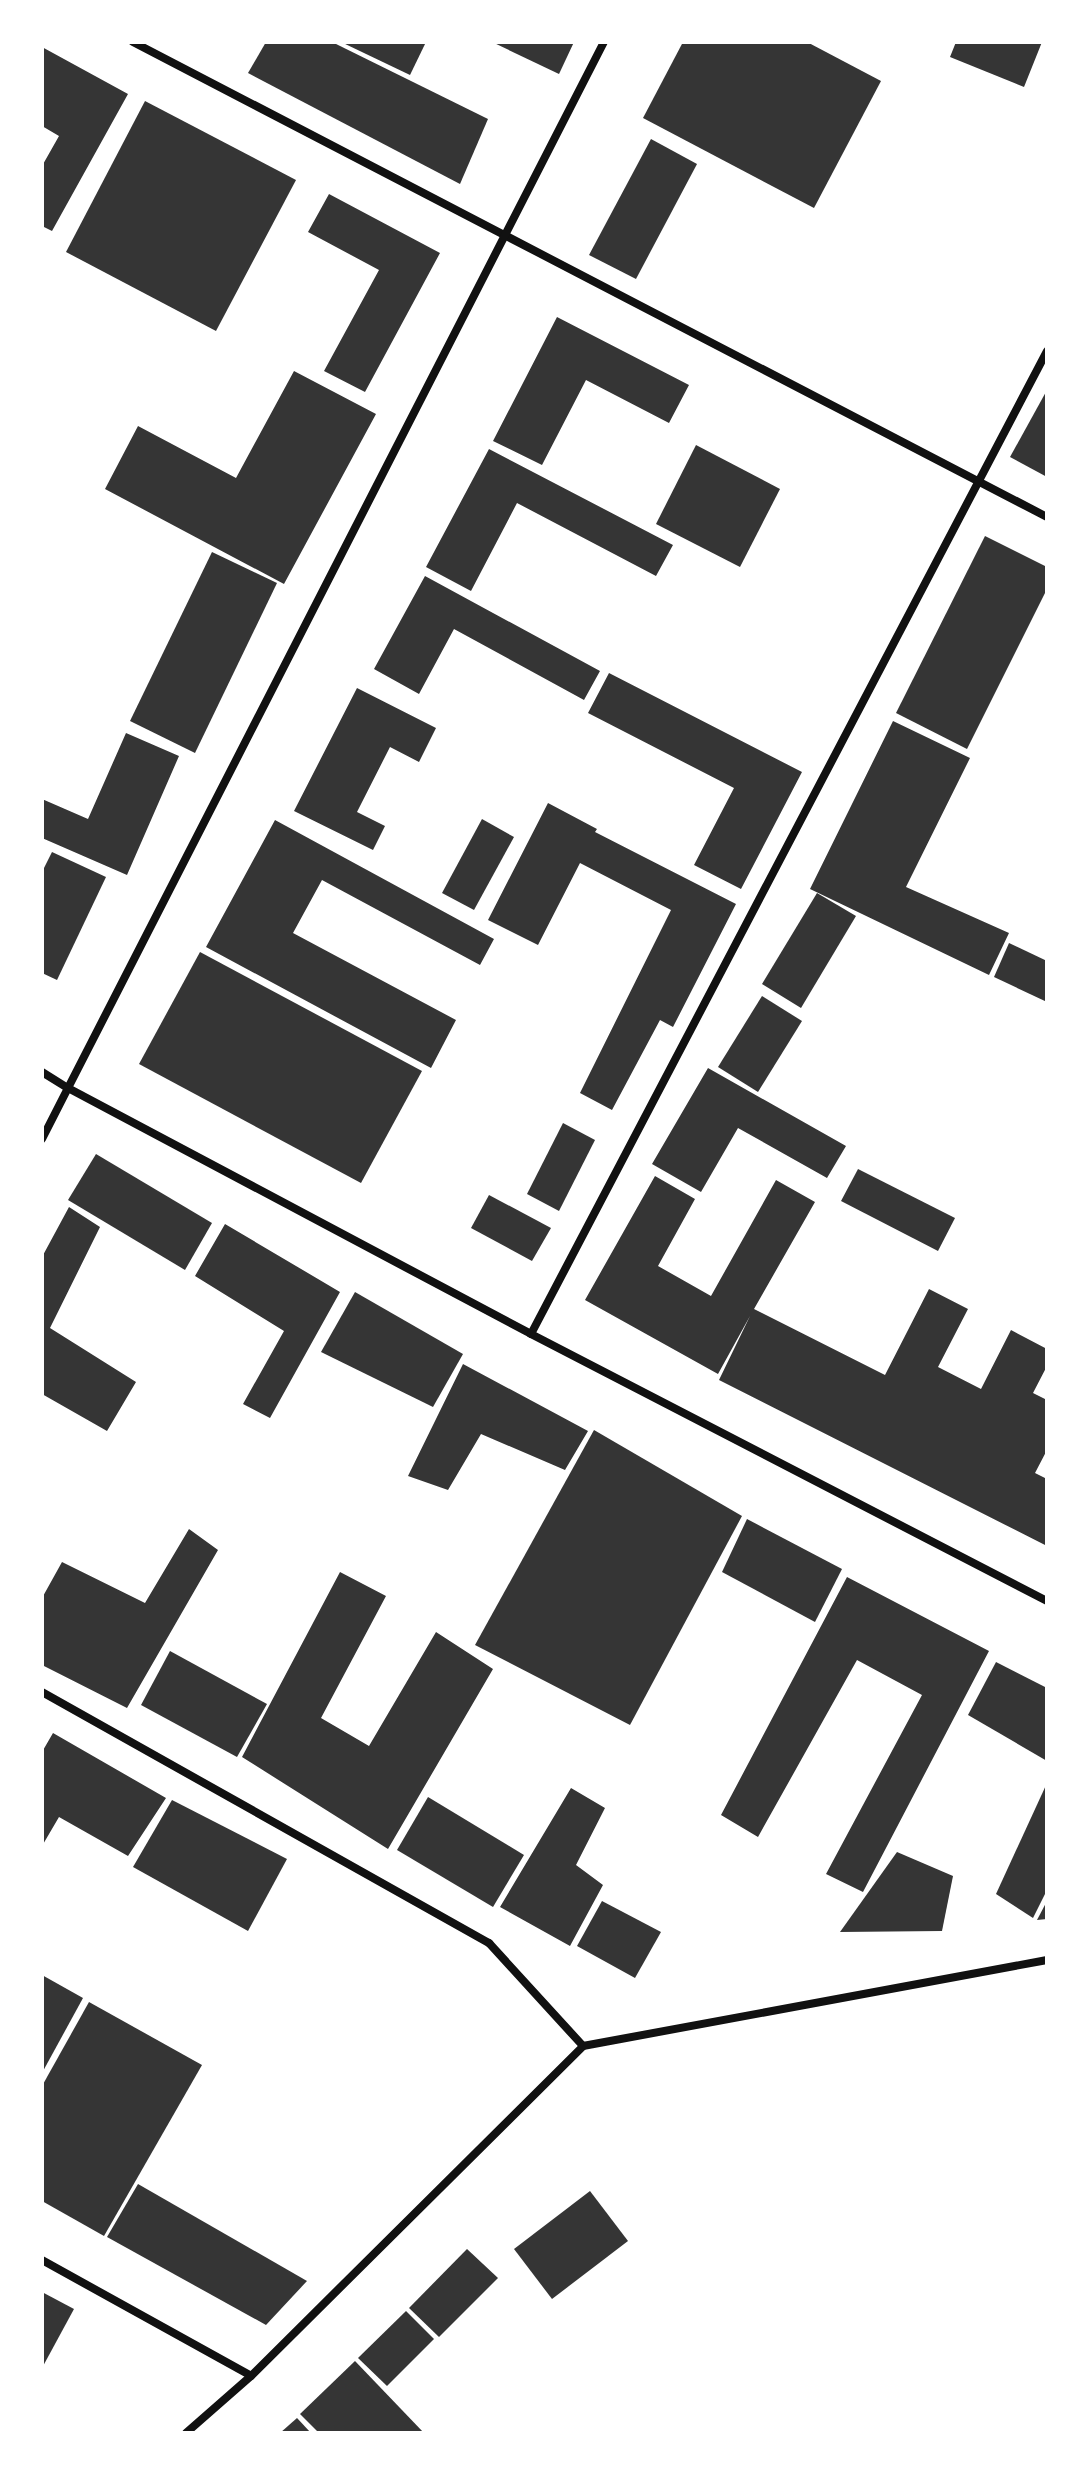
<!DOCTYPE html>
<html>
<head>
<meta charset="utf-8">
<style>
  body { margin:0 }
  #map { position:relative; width:1089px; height:2475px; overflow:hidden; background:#fff; font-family:"PT Sans",sans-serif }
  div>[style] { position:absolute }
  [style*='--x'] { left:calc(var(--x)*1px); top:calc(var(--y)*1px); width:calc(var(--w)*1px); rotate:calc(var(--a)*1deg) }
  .building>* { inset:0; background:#353535 }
  .minor>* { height:8px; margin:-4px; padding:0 4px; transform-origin:4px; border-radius:4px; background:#111 }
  span { translate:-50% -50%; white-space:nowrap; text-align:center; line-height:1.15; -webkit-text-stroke:6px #fff; paint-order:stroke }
  .frame { position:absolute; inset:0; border:44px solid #fff; pointer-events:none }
</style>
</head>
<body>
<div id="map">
  <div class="building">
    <i style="clip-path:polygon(266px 42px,332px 42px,488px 119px,460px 184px,248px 73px)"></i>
    <i style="clip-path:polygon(341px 42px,426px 42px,410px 75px)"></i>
    <i style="clip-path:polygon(492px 42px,574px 42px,559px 74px)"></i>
    <i style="clip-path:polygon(683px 42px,807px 42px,881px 81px,814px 208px,643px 118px)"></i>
    <i style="clip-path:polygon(956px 42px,1042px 42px,1024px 87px,950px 57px)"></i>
    <i style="clip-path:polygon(42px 47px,128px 94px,52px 231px,42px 226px,42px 166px,59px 136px,42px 126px)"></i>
    <i style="clip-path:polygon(145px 101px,296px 180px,216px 331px,66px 252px)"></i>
    <i style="clip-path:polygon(651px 139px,697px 164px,636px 279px,589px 255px)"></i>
    <i style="clip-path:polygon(329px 194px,440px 253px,365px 392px,324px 371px,379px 270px,308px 232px)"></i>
    <i style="clip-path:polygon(557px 317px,689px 385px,669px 423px,586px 380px,542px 465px,493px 441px)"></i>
    <i style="clip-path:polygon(294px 371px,376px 414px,284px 584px,105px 489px,138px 426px,236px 478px)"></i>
    <i style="clip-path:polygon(1047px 390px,1047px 477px,1010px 457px)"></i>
    <i style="clip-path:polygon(696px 445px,780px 489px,740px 567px,656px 524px)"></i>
    <i style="clip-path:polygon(489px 449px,673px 545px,656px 576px,517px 503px,471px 591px,426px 567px)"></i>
    <i style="clip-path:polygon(985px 536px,1047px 567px,1047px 589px,967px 749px,896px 713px)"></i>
    <i style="clip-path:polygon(212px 552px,277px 583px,195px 753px,130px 721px)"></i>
    <i style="clip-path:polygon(425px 576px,600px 671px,584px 700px,454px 629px,419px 694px,374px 669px)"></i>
    <i style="clip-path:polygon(609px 673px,802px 772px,741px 889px,694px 865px,734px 788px,588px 713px)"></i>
    <i style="clip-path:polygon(357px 688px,436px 728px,419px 762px,390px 747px,357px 812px,385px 826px,373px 850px,294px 811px)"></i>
    <i style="clip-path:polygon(893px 721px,970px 758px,906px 887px,1009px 933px,989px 975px,810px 889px)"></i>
    <i style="clip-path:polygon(126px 733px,179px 756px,127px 875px,42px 838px,42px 799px,88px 819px)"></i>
    <i style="clip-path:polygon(548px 803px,597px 829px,595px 832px,736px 904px,673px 1027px,660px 1020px,612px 1110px,580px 1093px,671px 910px,580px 863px,538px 945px,488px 920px)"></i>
    <i style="clip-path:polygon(482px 819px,514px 837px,474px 910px,442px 893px)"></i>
    <i style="clip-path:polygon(275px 820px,494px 939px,480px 965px,322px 880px,293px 933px,456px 1020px,431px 1068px,206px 947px)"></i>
    <i style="clip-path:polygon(52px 852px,106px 877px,57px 980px,42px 973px,42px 872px)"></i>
    <i style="clip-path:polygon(817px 893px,856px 916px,801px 1008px,762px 984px)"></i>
    <i style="clip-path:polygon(1009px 943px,1047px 961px,1047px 1002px,994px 977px)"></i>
    <i style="clip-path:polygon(200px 952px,422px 1071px,361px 1183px,139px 1064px)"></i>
    <i style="clip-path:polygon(762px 996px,802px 1021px,758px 1092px,718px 1067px)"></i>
    <i style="clip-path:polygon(708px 1068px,846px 1146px,827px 1178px,738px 1128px,701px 1192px,652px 1164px)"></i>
    <i style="clip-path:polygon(563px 1123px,595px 1140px,559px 1211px,527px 1194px)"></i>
    <i style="clip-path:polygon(96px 1154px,212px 1223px,185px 1270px,68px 1200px)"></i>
    <i style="clip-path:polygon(858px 1169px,955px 1218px,938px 1251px,841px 1201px)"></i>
    <i style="clip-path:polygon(655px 1176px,695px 1199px,658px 1266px,711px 1296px,776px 1180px,815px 1202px,754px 1309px,885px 1375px,929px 1289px,968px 1309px,938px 1367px,981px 1389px,1011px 1330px,1047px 1349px,1047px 1366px,1033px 1393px,1047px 1400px,1047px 1450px,1035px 1473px,1047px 1479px,1047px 1546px,719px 1380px,750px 1316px,718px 1374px,585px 1300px)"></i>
    <i style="clip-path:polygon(489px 1195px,551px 1228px,532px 1261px,471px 1228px)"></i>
    <i style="clip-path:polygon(69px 1207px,100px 1227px,50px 1328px,136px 1382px,107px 1431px,42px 1394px,42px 1257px)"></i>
    <i style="clip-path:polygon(225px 1224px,340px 1292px,270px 1418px,243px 1404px,284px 1331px,195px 1276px)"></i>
    <i style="clip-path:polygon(355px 1292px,463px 1354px,433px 1407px,321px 1352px)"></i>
    <i style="clip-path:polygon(463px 1364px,588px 1431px,565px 1470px,481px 1434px,448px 1490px,408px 1476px)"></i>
    <i style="clip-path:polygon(594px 1430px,742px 1516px,630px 1725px,475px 1645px)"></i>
    <i style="clip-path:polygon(747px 1519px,842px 1569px,815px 1622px,722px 1572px)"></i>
    <i style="clip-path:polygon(189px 1529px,218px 1550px,127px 1708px,42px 1665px,42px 1598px,62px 1562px,145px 1603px)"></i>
    <i style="clip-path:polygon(340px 1572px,386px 1596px,321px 1718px,369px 1746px,436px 1632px,493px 1669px,388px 1849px,242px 1757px)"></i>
    <i style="clip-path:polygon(847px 1577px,989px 1651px,863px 1892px,826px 1874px,922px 1695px,857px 1660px,758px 1837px,721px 1815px)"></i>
    <i style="clip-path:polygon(170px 1651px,267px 1704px,237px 1757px,141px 1705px)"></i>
    <i style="clip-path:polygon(996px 1662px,1047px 1688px,1047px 1761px,968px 1715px)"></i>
    <i style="clip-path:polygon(53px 1733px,166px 1798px,128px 1856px,59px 1817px,42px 1846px,42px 1752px)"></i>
    <i style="clip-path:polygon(1047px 1783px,1047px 1890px,1033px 1918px,996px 1894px)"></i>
    <i style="clip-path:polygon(571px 1788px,605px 1808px,576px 1865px,603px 1885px,570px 1946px,500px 1907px)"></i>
    <i style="clip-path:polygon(428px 1797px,524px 1855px,493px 1907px,397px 1850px)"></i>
    <i style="clip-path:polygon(172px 1800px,287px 1859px,248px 1931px,133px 1867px)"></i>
    <i style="clip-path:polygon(897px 1852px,953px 1876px,942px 1931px,840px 1932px)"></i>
    <i style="clip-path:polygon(602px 1901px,661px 1932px,635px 1978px,577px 1946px)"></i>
    <i style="clip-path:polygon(1047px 1901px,1047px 1919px,1037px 1920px)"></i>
    <i style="clip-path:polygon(42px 1975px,83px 1998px,42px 2073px)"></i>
    <i style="clip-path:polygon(89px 2002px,202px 2065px,104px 2236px,42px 2201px,42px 2086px)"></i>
    <i style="clip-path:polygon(138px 2184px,307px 2281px,266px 2325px,107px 2237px)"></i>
    <i style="clip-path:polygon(590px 2191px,628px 2241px,552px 2299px,514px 2249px)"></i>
    <i style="clip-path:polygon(467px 2249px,498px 2278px,439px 2337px,409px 2308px)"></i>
    <i style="clip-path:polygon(42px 2292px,74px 2309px,42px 2368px)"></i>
    <i style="clip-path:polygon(406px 2311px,434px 2339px,387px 2386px,358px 2358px)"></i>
    <i style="clip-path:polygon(355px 2361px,424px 2433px,319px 2433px,300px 2414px)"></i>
    <i style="clip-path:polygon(297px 2418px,311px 2433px,280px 2433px)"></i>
  </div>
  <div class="minor">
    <i style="--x:133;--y:42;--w:1030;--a:27.46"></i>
    <i style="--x:42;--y:1072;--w:31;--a:32"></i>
    <i style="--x:68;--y:1088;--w:1175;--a:-62.87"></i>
    <i style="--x:42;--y:1139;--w:57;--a:-63"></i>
    <i style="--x:68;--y:1088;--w:524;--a:27.98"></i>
    <i style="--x:531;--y:1334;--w:581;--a:27.36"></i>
    <i style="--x:531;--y:1334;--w:1110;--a:-62.3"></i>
    <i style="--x:42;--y:1692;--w:513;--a:29.32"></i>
    <i style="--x:489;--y:1943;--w:139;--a:47.6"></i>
    <i style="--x:42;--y:2260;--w:239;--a:29"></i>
    <i style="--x:186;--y:2433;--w:86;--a:-41.2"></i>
    <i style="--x:251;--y:2376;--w:468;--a:-44.8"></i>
    <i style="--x:583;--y:2046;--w:472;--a:-10.5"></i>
  </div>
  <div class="frame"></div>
</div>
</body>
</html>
